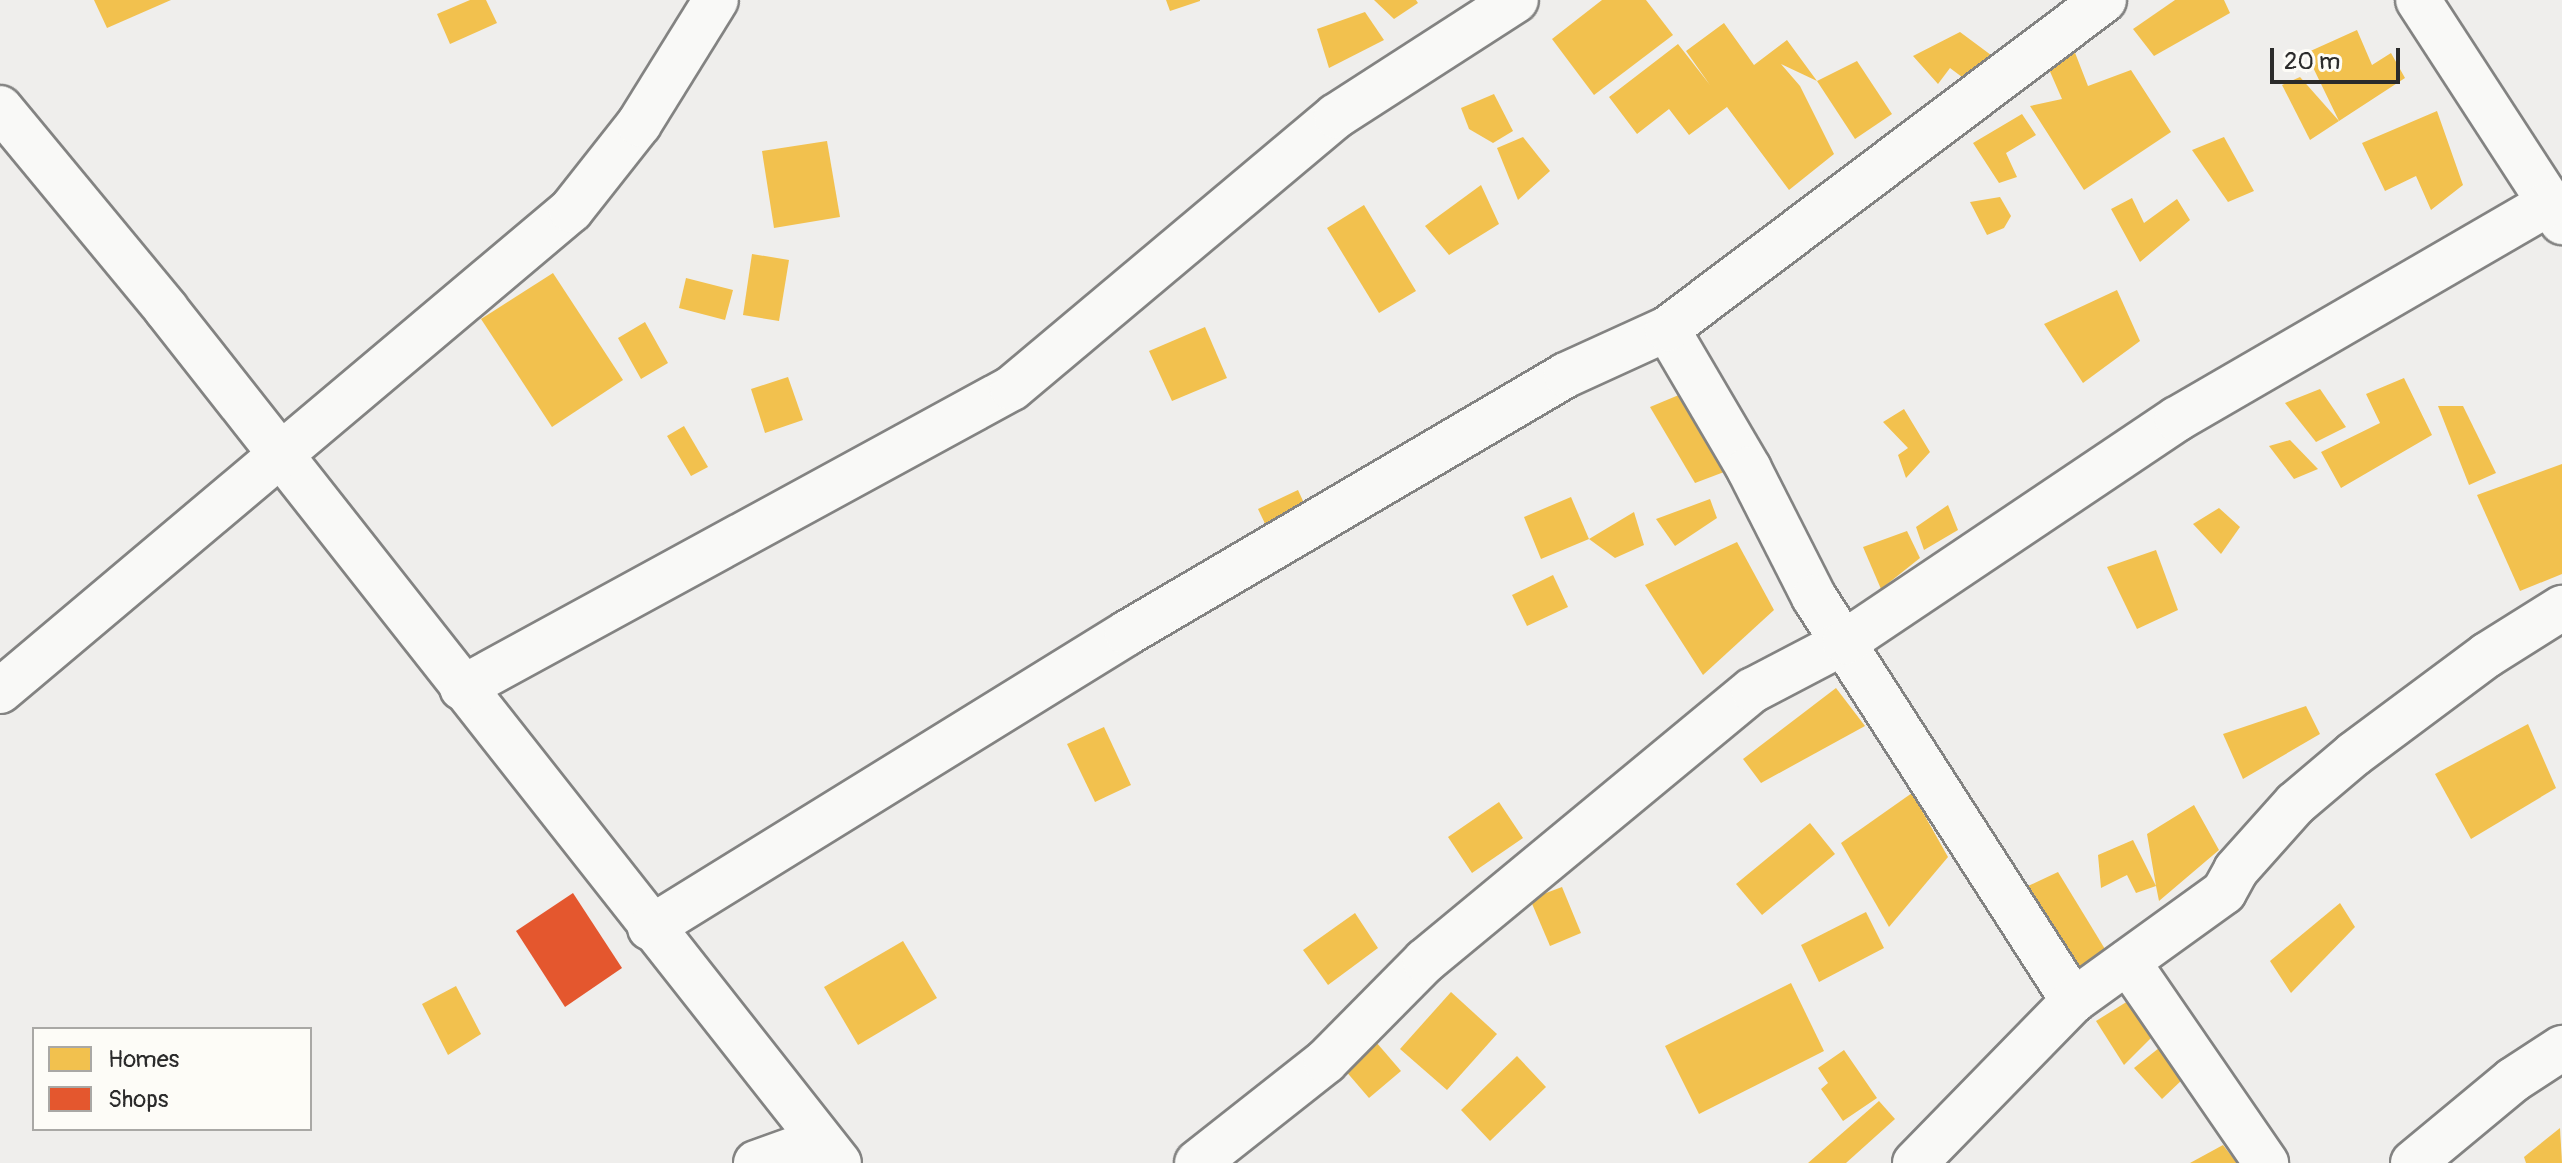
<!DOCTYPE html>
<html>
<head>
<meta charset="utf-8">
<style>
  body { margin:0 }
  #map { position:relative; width:2562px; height:1163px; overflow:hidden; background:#efeeec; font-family:Pangolin,sans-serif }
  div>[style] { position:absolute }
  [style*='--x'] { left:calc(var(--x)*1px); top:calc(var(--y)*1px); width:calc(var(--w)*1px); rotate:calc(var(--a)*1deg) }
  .homes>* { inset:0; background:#f2c14e }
  .shops>* { inset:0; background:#e4572e }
  .roads { filter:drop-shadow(2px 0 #838382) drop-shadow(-2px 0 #838382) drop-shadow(0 2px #838382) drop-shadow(0 -2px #838382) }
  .minor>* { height:44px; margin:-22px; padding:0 22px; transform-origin:22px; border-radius:22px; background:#f9f9f7 }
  span { translate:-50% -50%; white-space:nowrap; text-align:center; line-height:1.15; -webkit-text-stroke:8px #fdfcf7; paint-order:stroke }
  .legend { position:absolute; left:32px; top:1027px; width:280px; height:104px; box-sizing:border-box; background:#fdfcf7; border:2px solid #a9a8a5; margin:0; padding:10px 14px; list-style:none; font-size:24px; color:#2b2b2b }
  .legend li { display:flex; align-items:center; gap:16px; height:40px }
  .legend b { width:40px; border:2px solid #a9a8a5 }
  .scale { position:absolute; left:2270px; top:48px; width:130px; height:36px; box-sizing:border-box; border:4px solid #2b2b2b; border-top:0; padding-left:10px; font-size:24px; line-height:28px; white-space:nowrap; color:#2b2b2b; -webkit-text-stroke:6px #fdfcf7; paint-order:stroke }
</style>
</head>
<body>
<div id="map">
  <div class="homes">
    <i style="clip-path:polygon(94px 0,171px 0,107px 28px)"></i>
    <i style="clip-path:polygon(470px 0,486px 0,497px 23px,450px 44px,437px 14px)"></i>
    <i style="clip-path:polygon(1166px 0,1200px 0,1200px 1px,1170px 11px)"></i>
    <i style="clip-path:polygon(1374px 0,1416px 0,1418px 3px,1394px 19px)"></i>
    <i style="clip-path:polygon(1602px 0,1646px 0,1673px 35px,1594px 95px,1552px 39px)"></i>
    <i style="clip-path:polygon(2175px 0,2224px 0,2230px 13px,2154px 56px,2133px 29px)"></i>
    <i style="clip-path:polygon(1365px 12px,1384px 40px,1329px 68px,1317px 29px)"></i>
    <i style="clip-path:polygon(1724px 23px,1754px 65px,1787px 40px,1817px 81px,1781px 64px,1800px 86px,1834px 154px,1789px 190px,1727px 107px,1689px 135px,1669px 109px,1637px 134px,1609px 97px,1678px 44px,1710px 85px,1686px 51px)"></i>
    <i style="clip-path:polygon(2357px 30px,2372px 65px,2391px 53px,2405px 78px,2339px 121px,2306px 53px)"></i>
    <i style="clip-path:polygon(1960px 32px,1995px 58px,1966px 80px,1950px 68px,1938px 84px,1913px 56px)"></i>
    <i style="clip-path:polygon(2072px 45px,2088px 86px,2131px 70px,2171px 132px,2084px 190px,2030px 106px,2062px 99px,2048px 67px)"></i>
    <i style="clip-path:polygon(1857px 61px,1892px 114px,1855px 139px,1817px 81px)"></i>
    <i style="clip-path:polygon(2300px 77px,2339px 121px,2310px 140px,2282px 85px)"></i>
    <i style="clip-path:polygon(1494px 94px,1513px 131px,1493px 143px,1469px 129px,1461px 108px)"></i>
    <i style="clip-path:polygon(2437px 111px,2463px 185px,2431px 210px,2416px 176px,2385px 191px,2362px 143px)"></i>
    <i style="clip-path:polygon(2022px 114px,2036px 135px,2006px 153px,2017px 177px,1999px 183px,1973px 143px)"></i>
    <i style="clip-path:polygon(1523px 137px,1550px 171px,1518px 200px,1497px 148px)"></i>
    <i style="clip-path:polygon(2224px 137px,2254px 191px,2228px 202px,2192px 150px)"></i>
    <i style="clip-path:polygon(827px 141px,840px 217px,774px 228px,762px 151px)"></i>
    <i style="clip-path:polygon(1481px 185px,1499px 224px,1449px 255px,1425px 226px)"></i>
    <i style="clip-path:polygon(2000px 197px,2011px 216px,2004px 228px,1987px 235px,1970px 202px)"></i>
    <i style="clip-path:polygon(2132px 198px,2144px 223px,2177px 199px,2190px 220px,2140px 262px,2111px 209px)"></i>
    <i style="clip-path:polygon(1364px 205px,1416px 291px,1379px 313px,1327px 228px)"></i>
    <i style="clip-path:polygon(752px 254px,789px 260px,779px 321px,743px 315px)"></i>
    <i style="clip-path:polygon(553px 273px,623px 380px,552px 427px,481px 319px)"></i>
    <i style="clip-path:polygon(686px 278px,733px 290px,725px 320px,679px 308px)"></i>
    <i style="clip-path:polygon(2117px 290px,2140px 341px,2083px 383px,2044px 324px)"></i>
    <i style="clip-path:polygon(645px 322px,668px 363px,641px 379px,618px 338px)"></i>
    <i style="clip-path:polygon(1205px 327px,1227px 378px,1172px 401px,1149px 351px)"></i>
    <i style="clip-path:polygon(788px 377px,803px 420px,765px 433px,751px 389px)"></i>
    <i style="clip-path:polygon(2404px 378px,2432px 435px,2341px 488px,2321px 452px,2380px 423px,2366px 394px)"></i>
    <i style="clip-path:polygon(2320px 389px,2346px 427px,2316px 442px,2285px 403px)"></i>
    <i style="clip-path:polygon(1686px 392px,1732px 469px,1695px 483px,1650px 407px)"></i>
    <i style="clip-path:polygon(2438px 406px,2463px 406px,2496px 473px,2469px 485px)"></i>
    <i style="clip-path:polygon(1904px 409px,1930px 452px,1906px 478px,1898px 455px,1908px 448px,1883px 422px)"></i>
    <i style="clip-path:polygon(684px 426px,708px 467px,691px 476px,667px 436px)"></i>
    <i style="clip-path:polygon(2290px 440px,2318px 469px,2294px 479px,2269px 446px)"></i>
    <i style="clip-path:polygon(2562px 464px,2562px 574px,2520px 591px,2477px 495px)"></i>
    <i style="clip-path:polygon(1298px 490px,1309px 514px,1269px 532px,1258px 509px)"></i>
    <i style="clip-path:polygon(1571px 497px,1589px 539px,1541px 559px,1524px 517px)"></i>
    <i style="clip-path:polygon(1710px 499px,1717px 518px,1675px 546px,1656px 519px)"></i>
    <i style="clip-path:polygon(1948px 505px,1958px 530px,1924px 550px,1916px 527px)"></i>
    <i style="clip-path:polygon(2219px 508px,2240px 527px,2221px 554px,2193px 524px)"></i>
    <i style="clip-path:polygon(1634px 512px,1644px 545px,1615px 558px,1589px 539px)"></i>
    <i style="clip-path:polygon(1907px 531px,1920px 558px,1881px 589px,1863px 547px)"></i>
    <i style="clip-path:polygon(1737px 542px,1774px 610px,1703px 675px,1645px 585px)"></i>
    <i style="clip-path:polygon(2156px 550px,2178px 610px,2137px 629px,2107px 567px)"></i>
    <i style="clip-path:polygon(1553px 575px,1568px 607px,1527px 626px,1512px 595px)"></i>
    <i style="clip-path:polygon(1836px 688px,1865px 726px,1761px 783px,1743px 759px)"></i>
    <i style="clip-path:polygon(2306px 706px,2320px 734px,2243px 779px,2223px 734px)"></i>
    <i style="clip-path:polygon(2528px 724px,2556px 788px,2471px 839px,2435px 774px)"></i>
    <i style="clip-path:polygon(1104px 727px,1131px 785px,1095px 802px,1067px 744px)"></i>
    <i style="clip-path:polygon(1912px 793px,1948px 857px,1889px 927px,1841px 843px)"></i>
    <i style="clip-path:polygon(1499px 802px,1523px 838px,1472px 873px,1448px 837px)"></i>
    <i style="clip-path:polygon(2194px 805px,2219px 850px,2159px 901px,2156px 886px,2136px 893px,2127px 875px,2101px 888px,2098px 855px,2133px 840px,2156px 886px,2147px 834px)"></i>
    <i style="clip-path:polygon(1810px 823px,1835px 854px,1762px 915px,1736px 884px)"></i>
    <i style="clip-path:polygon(2058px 872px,2108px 954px,2069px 973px,2028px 886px)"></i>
    <i style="clip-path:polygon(1562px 887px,1581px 933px,1550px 946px,1530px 899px)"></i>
    <i style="clip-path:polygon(2340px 903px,2355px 927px,2291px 993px,2270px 961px)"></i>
    <i style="clip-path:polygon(1866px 912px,1884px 948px,1819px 982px,1801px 945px)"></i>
    <i style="clip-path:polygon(1355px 913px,1378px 948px,1328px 985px,1303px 950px)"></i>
    <i style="clip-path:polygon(903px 941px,937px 998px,858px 1045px,824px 987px)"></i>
    <i style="clip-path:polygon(1791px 983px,1824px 1051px,1699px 1114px,1665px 1046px)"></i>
    <i style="clip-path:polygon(456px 986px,481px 1034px,448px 1055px,422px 1004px)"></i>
    <i style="clip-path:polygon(1451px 992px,1497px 1034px,1447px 1090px,1400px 1049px)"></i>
    <i style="clip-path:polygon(2136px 996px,2158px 1031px,2124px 1065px,2096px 1021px)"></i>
    <i style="clip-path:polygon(1376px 1042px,1401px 1071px,1369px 1098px,1344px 1069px)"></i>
    <i style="clip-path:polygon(2164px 1044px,2184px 1078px,2162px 1099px,2134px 1068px)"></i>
    <i style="clip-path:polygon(1844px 1050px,1877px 1098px,1843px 1121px,1821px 1089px,1828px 1083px,1818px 1068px)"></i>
    <i style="clip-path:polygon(1517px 1056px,1546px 1087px,1490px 1141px,1461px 1110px)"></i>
    <i style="clip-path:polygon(1879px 1101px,1895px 1119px,1846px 1163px,1808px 1163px)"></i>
    <i style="clip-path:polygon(2560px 1128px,2562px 1163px,2526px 1163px,2524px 1157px)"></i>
    <i style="clip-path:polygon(2223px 1145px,2237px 1163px,2190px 1163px)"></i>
  </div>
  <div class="shops">
    <i style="clip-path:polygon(573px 893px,622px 968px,565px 1007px,516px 931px)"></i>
  </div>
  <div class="roads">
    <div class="minor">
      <i style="--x:2418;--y:0;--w:265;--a:57"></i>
      <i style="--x:0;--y:108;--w:261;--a:50.4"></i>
      <i style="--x:166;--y:309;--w:1087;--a:51.76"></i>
      <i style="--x:1667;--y:329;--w:162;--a:59.6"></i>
      <i style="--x:1749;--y:469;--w:144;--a:63.1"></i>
      <i style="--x:1814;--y:597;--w:480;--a:57.3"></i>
      <i style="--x:462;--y:688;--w:626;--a:-28.61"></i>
      <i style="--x:1012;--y:388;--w:423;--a:-40"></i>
      <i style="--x:1336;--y:116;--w:214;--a:-32.8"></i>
      <i style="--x:0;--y:691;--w:747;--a:-40.11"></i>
      <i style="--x:571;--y:210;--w:110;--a:-51.7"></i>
      <i style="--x:639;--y:124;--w:146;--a:-58.2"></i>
      <i style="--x:650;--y:928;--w:561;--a:-31.73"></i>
      <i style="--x:1127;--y:633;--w:509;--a:-30.44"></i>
      <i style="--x:1566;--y:375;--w:111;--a:-24.5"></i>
      <i style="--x:1667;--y:329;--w:547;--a:-36.97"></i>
      <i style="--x:2128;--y:962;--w:244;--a:55.5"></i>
      <i style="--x:756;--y:1163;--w:68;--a:-19.8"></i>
      <i style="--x:1197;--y:1163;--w:164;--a:-38.3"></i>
      <i style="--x:1326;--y:1061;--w:141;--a:-45.3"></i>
      <i style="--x:1425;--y:961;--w:425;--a:-39.6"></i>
      <i style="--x:1753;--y:690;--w:104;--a:-27.6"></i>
      <i style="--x:1845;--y:642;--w:400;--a:-33.9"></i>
      <i style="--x:2177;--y:419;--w:431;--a:-30.1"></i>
      <i style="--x:1915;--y:1163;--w:226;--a:-45.7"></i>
      <i style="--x:2073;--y:1001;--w:186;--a:-35.8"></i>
      <i style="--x:2224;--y:892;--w:25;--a:-61"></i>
      <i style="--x:2236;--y:870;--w:89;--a:-48.2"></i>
      <i style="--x:2295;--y:804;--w:77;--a:-40.3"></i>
      <i style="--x:2354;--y:754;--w:166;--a:-36.7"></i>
      <i style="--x:2487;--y:655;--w:89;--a:-32.1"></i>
      <i style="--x:2413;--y:1163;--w:130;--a:-39.7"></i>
      <i style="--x:2513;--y:1080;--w:59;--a:-33.1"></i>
    </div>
  </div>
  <ul class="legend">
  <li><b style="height:22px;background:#f2c14e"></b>Homes</li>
  <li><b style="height:22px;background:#e4572e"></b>Shops</li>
  </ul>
  <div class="scale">20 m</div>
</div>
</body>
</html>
